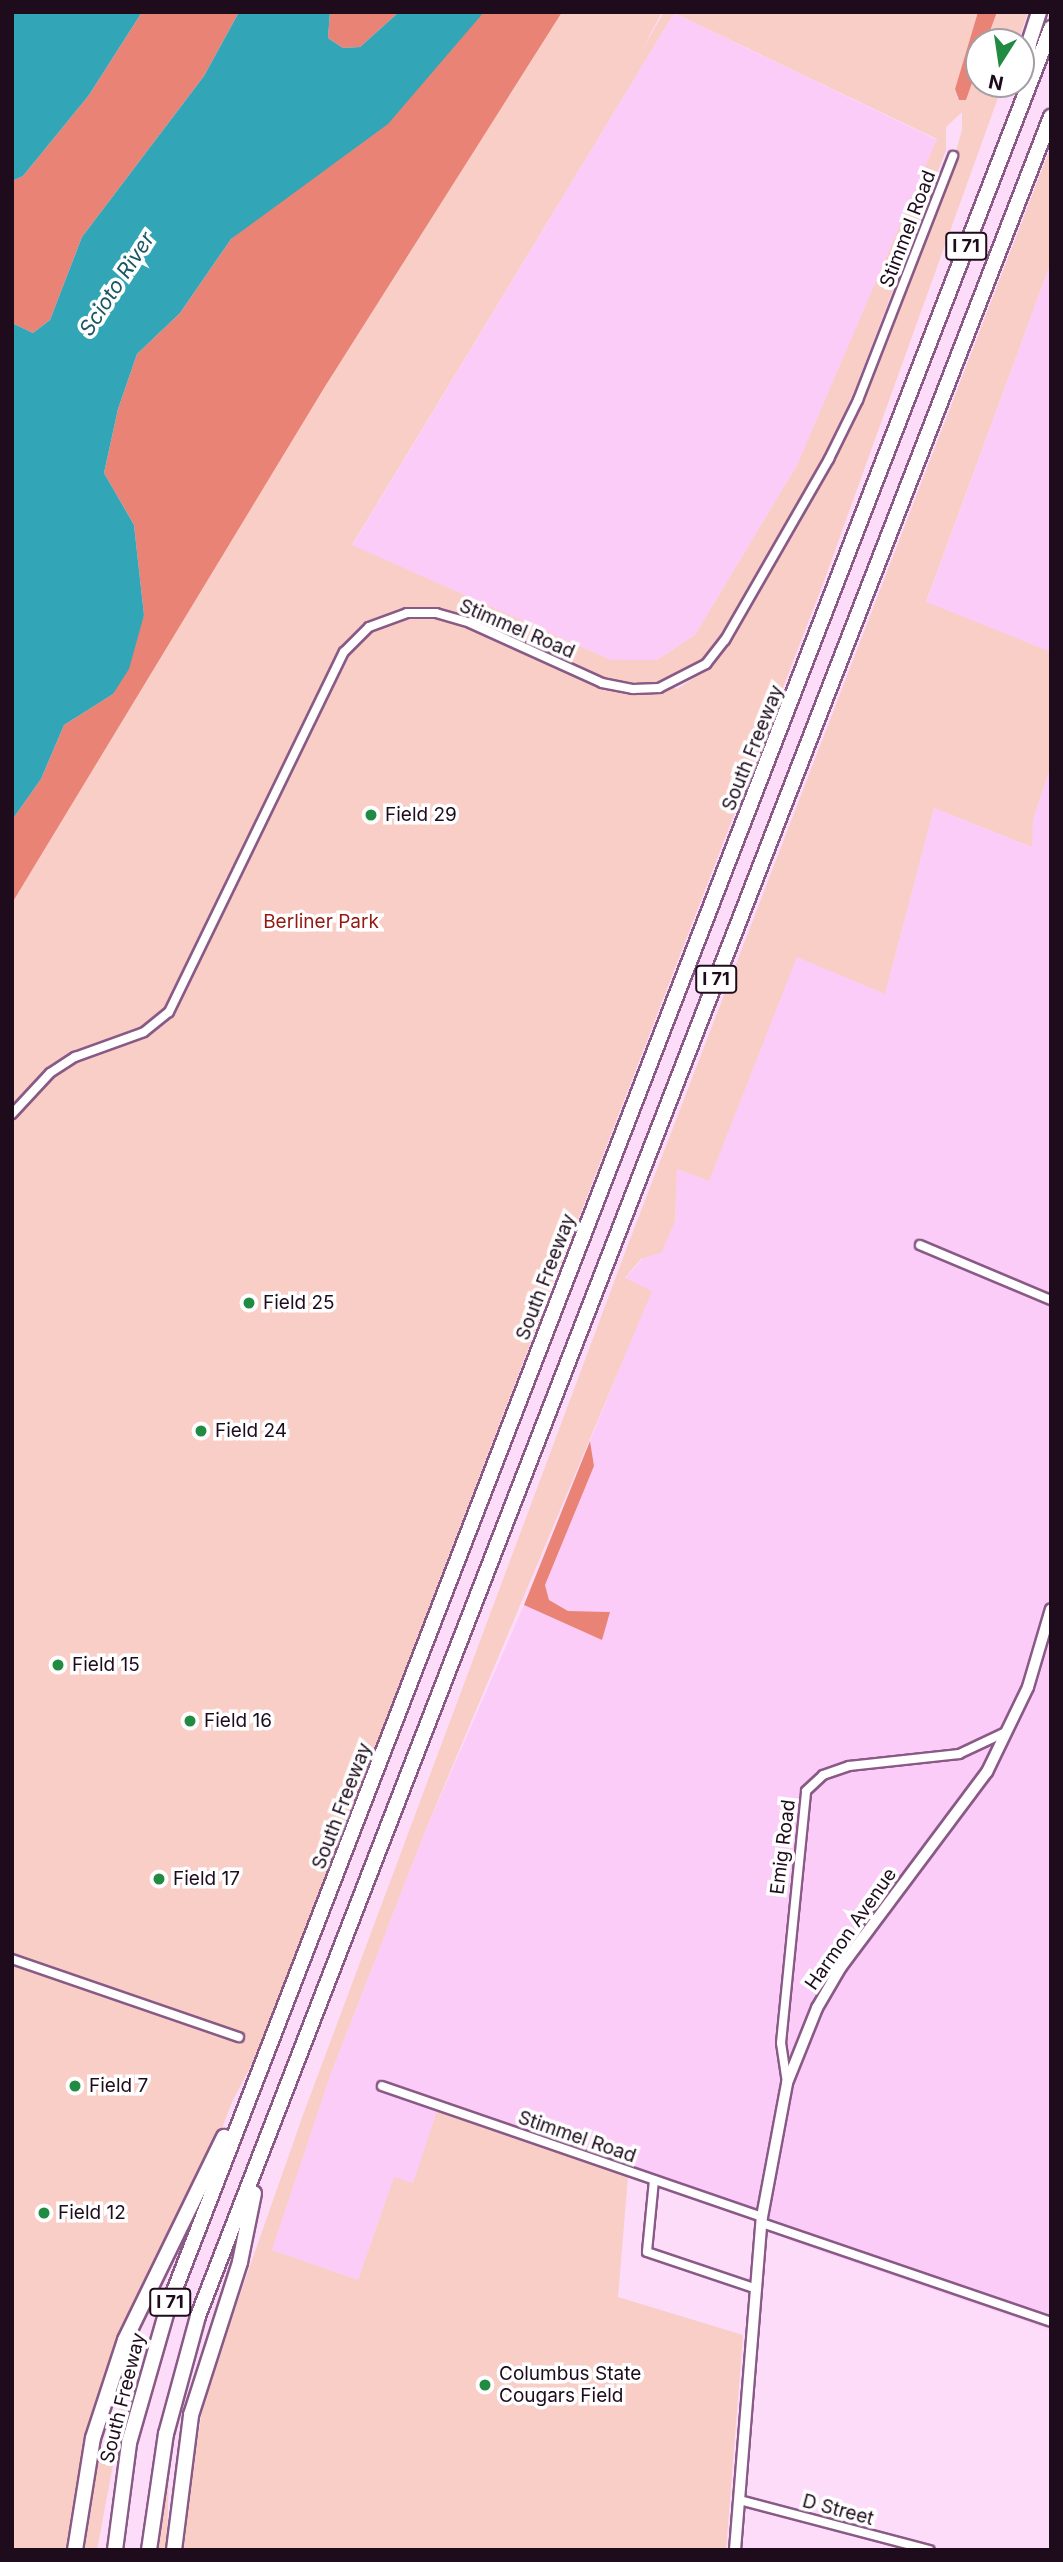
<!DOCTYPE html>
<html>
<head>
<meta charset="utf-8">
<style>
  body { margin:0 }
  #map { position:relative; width:1063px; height:2562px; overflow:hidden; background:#fcdcf9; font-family:Inter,sans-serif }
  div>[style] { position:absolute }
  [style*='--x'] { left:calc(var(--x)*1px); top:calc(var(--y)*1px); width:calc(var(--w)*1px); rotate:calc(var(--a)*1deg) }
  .built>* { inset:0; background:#fcccf8 }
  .green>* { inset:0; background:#f8cec7 }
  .forest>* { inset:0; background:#e98375 }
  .water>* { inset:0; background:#32a6b7 }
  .roads { filter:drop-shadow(2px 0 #895a86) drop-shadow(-2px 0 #895a86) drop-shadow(0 2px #895a86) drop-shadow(0 -2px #895a86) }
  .street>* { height:8px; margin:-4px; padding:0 4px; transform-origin:4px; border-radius:4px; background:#fff }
  .secondary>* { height:10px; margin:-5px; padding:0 5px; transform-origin:5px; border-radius:5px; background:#fff }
  .highway>* { height:14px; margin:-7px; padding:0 7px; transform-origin:7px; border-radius:7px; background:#fff }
  .dots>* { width:19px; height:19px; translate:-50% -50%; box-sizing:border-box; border:4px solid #fff; border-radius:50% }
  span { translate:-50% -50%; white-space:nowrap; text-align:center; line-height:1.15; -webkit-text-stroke:7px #fff; paint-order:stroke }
  .shield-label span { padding:2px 5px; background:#fff; border:2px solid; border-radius:5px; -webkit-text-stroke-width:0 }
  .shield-label { font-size:18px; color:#1e0c1d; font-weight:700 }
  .street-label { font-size:19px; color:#1e0c1d }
  .poi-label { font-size:19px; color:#1e0c1d }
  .left { translate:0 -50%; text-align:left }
  .park-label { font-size:19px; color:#931912 }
  .water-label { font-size:21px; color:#195761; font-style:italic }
  .frame { position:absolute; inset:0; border:14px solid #1e0c1d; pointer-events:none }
  .north { position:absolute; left:965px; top:28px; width:70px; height:70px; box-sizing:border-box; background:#fff; border:2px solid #a59ea5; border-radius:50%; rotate:192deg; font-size:19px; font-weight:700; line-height:28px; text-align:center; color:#1e0c1d }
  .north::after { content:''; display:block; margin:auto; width:24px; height:32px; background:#218b42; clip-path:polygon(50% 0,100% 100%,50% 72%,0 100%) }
</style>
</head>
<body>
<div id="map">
  <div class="built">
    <i style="clip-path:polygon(674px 13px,937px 140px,797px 465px,695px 635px,657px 660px,611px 660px,352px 546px)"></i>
    <i style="clip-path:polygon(1051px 262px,1051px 652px,926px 603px)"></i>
    <i style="clip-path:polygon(1051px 765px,1051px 2330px,791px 2241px,751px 2220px,438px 2111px,413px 2183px,394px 2178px,358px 2280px,272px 2250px,330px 2076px,424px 1834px,524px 1605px,602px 1640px,609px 1612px,568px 1611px,549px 1600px,545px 1585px,594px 1466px,590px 1441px,651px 1291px,625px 1279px,675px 1221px,677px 1169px,709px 1181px,797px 956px,885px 994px,934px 808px,1031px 847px,1033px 820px)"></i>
  </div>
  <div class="green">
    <i style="clip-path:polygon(evenodd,484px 12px,662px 12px,642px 50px,664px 12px,978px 12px,955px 89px,958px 99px,966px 100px,979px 63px,979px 84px,1003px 84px,824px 581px,256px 2056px,232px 2102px,168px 2270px,106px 2405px,70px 2550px,12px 2550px,12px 820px,41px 779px,484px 12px,674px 13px,937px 139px,797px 465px,695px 635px,657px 660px,611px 660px,352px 545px,674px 13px,484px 12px,962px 112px,962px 130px,949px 175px,827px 470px,726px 646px,706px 670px,677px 689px,665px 684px,706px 659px,724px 636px,823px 460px,856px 387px,946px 150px,946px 127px,962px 112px)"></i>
    <i style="clip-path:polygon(997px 12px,1028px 12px,1018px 42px,986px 42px)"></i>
    <i style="clip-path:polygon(1051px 146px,1051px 262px,926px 602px,1051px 652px,1051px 765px,1033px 820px,1032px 847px,934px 808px,885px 994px,797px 957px,709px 1181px,677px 1169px,675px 1221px,662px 1252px,641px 1259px,625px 1278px,652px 1291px,424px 1834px,330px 2076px,272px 2250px,358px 2280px,394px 2177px,413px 2183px,437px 2111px,628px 2176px,618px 2297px,743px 2335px,726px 2550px,179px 2550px,205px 2394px,303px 2115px,629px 1242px)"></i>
    <i style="clip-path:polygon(127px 2390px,97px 2550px,84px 2550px,94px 2472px)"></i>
    <i style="clip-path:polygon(169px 2463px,167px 2550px,151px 2550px)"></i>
  </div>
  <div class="forest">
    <i style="clip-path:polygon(142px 12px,239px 12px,204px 76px,82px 237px,50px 320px,33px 333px,12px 323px,12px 181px,23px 176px,89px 95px)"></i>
    <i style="clip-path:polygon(330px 12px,399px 12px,360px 47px,343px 48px,328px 38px)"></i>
    <i style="clip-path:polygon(484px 12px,562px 12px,324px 388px,12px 903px,12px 820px,41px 779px,64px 725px,113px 694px,144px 615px,134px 525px,104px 473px,118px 409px,137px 354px,180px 313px,231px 239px,292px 190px)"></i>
    <i style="clip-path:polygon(978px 12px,997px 12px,986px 42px,979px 42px,979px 63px,966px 100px,959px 100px,955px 89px)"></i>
    <i style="clip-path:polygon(590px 1441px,594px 1466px,545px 1585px,549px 1600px,568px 1611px,610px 1612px,602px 1640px,524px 1605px)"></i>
  </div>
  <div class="water">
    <i style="clip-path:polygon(12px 12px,142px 12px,89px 95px,23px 176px,12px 181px)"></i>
    <i style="clip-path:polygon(239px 12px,330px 12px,328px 38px,343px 48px,360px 47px,399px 12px,484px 12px,388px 124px,231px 239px,180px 313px,137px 354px,118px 409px,104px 473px,134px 525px,144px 615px,129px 669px,113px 694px,64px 725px,41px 779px,12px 820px,12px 323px,33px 333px,50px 320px,82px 237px,204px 76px)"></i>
  </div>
  <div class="roads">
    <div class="street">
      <i style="--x:12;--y:1114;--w:56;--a:-47.2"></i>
      <i style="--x:50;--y:1073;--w:30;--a:-33"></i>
      <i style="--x:75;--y:1057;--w:73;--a:-19.9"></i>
      <i style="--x:144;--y:1032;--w:32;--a:-39"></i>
      <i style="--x:169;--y:1012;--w:400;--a:-64.1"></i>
      <i style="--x:344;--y:652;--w:35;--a:-45"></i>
      <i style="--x:369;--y:627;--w:40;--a:-20.2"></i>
      <i style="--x:407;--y:613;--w:29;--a:0"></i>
      <i style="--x:436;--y:613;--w:35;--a:16"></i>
      <i style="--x:470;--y:623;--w:145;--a:24.4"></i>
      <i style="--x:602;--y:683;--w:32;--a:11"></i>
      <i style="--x:633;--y:689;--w:26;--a:-2"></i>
      <i style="--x:659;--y:688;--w:53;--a:-27.1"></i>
      <i style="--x:706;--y:664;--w:31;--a:-52"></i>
      <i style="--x:725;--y:640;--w:209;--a:-60.1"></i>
      <i style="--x:829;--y:459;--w:66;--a:-63.8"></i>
      <i style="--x:858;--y:400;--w:262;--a:-68.7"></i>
      <i style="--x:920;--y:1245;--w:142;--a:22.8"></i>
      <i style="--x:12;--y:1959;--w:240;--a:19"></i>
      <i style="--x:787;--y:2083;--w:40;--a:-98.5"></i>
      <i style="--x:781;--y:2043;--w:253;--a:-84.3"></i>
      <i style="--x:806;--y:1791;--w:23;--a:-43"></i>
      <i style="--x:823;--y:1775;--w:28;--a:-19"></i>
      <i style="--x:849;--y:1766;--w:111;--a:-6.2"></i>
      <i style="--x:959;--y:1754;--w:52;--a:-25.1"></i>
      <i style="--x:382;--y:2086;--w:402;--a:19"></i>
      <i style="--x:654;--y:2180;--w:72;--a:95.6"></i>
      <i style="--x:647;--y:2252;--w:116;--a:18.6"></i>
      <i style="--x:762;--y:2223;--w:305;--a:18.9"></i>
      <i style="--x:739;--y:2500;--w:197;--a:14.7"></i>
    </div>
    <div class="secondary">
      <i style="--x:735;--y:2550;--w:334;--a:-85.4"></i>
      <i style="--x:762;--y:2217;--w:136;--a:-79.4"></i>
      <i style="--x:787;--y:2083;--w:81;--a:-68.2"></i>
      <i style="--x:817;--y:2008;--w:48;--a:-59.7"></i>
      <i style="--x:841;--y:1967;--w:244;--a:-53.2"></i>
      <i style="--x:987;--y:1772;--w:94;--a:-64.2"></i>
      <i style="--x:1028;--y:1687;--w:81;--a:-73.6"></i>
    </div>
    <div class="highway">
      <i style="--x:1027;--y:77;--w:34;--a:-87"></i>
      <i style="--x:1029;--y:43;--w:33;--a:-72"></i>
      <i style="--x:75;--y:2550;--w:113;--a:-80.9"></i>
      <i style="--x:93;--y:2438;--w:103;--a:-71.9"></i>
      <i style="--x:125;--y:2340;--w:226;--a:-64"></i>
      <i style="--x:115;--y:2550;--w:108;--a:-82.5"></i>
      <i style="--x:129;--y:2443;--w:141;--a:-74"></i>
      <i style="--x:168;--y:2307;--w:2444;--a:-68.82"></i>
      <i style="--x:149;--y:2550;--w:117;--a:-81.7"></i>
      <i style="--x:166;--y:2434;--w:122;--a:-74.8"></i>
      <i style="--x:198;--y:2316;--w:2359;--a:-68.8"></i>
      <i style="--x:174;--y:2550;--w:136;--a:-82.8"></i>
      <i style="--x:191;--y:2415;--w:161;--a:-72.2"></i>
      <i style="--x:240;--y:2262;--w:70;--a:-78.5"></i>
    </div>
  </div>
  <div class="dots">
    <i style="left:371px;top:815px;background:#218b42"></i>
    <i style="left:249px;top:1303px;background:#218b42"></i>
    <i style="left:201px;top:1431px;background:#218b42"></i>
    <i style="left:58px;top:1665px;background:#218b42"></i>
    <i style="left:190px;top:1721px;background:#218b42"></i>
    <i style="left:159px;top:1879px;background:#218b42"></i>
    <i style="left:75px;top:2086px;background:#218b42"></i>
    <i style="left:44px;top:2213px;background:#218b42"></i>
    <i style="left:485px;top:2385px;background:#218b42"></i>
  </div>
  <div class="shield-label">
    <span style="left:966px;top:246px">I 71</span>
    <span style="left:716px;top:979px">I 71</span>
    <span style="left:170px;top:2302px">I 71</span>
  </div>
  <div class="street-label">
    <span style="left:908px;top:229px;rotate:-69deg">Stimmel Road</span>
    <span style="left:517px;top:629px;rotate:23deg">Stimmel Road</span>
    <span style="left:753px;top:748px;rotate:-68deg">South Freeway</span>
    <span style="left:546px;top:1277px;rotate:-69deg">South Freeway</span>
    <span style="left:342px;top:1806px;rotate:-69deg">South Freeway</span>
    <span style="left:783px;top:1847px;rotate:-83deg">Emig Road</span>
    <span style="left:851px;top:1929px;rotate:-55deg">Harmon Avenue</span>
    <span style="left:577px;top:2137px;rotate:19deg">Stimmel Road</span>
    <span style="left:123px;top:2398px;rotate:-76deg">South Freeway</span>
    <span style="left:838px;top:2510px;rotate:15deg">D Street</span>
  </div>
  <div class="poi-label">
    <span class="left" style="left:385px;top:815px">Field 29</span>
    <span class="left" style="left:263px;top:1303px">Field 25</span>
    <span class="left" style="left:215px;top:1431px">Field 24</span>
    <span class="left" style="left:72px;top:1665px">Field 15</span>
    <span class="left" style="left:204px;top:1721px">Field 16</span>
    <span class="left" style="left:173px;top:1879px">Field 17</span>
    <span class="left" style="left:89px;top:2086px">Field 7</span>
    <span class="left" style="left:58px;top:2213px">Field 12</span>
    <span class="left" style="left:499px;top:2385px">Columbus State<br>Cougars Field</span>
  </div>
  <div class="park-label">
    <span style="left:321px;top:922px">Berliner Park</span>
  </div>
  <div class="water-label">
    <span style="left:117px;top:284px;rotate:-57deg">Scioto River</span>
  </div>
  <div class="frame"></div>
  <div class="north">N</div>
</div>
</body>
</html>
